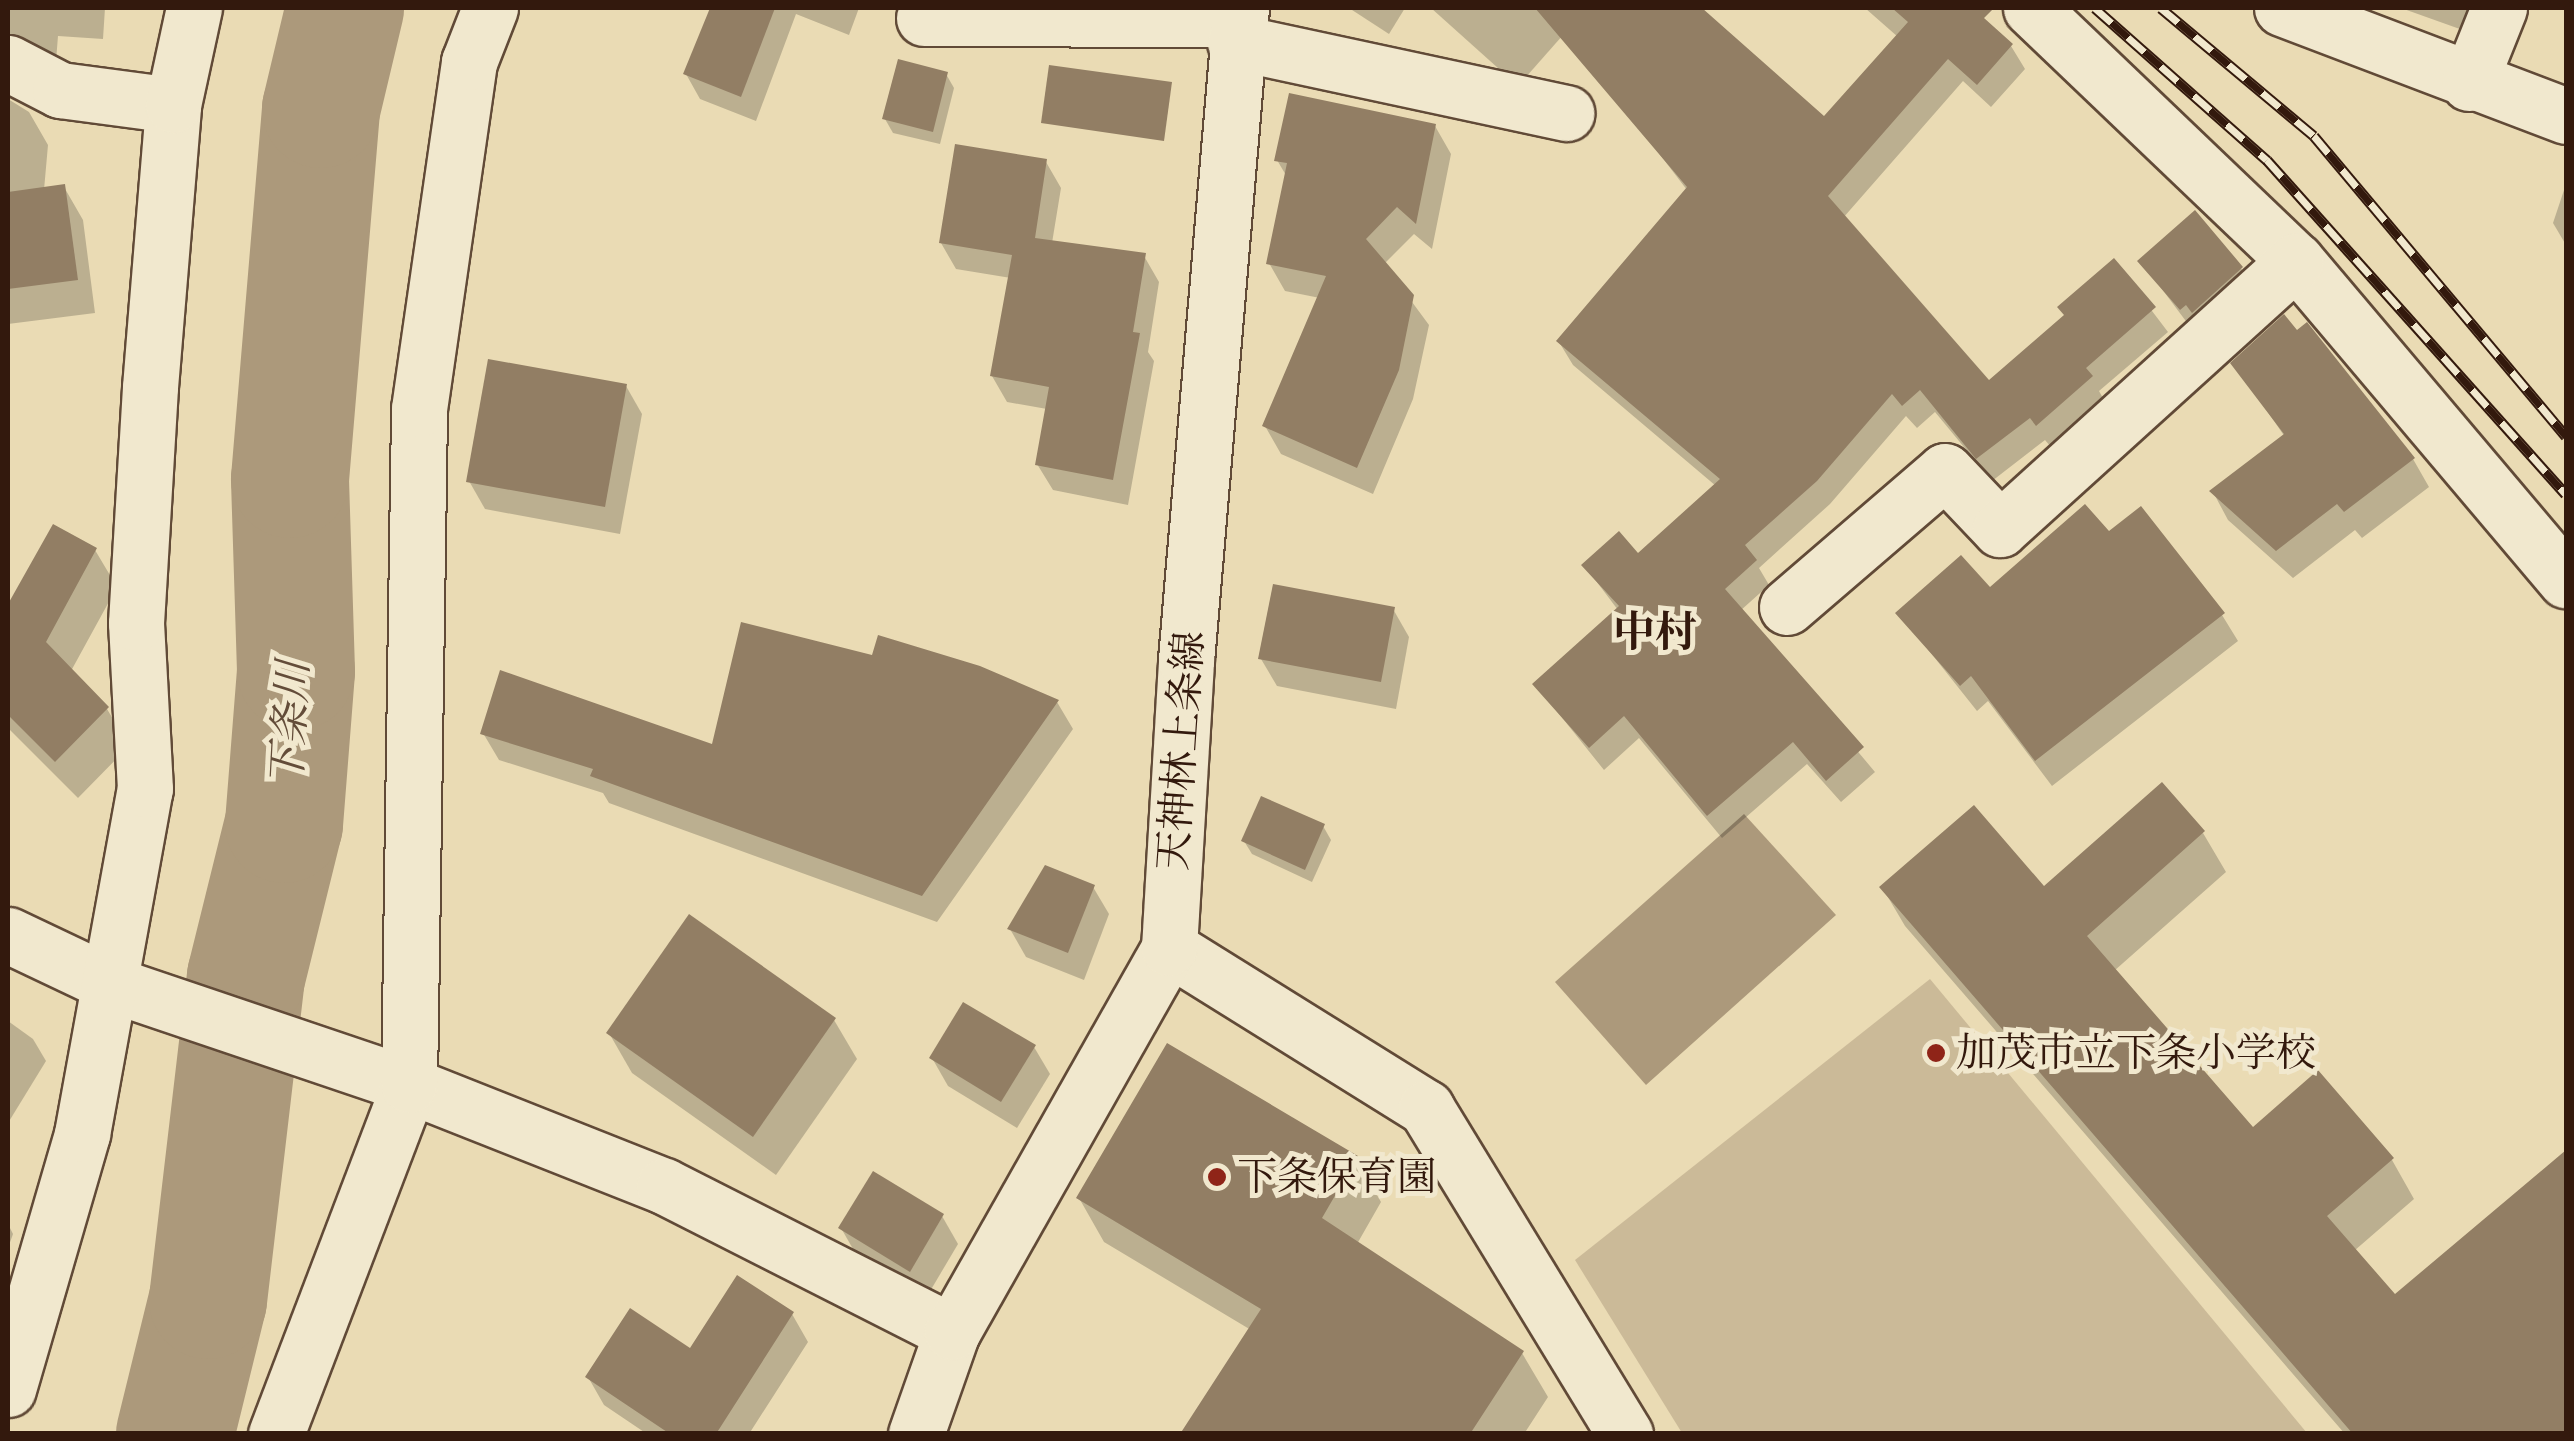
<!DOCTYPE html>
<html>
<head>
<meta charset="utf-8">
<style>
  body { margin:0 }
  #map { position:relative; width:2574px; height:1441px; overflow:hidden; background:#eadbb4; font-family:"IM FELL Great Primer","Noto Serif JP",serif }
  div>[style] { position:absolute }
  [style*='--x'] { left:calc(var(--x)*1px); top:calc(var(--y)*1px); width:calc(var(--w)*1px); rotate:calc(var(--a)*1deg) }
  .green>* { inset:0; background:#cbba98 }
  .water>* { inset:0; background:#ac997b }
  .shadow>* { inset:0; background:#0003 }
  .river>* { height:118px; margin:-59px; padding:0 59px; transform-origin:59px; border-radius:59px; background:#ac997b }
  .building>* { inset:0; background:#927e64 }
  .roads { filter:drop-shadow(2px 0 #614a37) drop-shadow(-2px 0 #614a37) drop-shadow(0 2px #614a37) drop-shadow(0 -2px #614a37) }
  .minor>* { height:55px; margin:-27.5px; padding:0 27.5px; transform-origin:27.5px; border-radius:27.5px; background:#f1e8ce }
  .secondary>* { height:55px; margin:-27.5px; padding:0 27.5px; transform-origin:27.5px; border-radius:27.5px; background:#f1e8ce }
  .rail>* { height:11px; margin-top:-5.5px; transform-origin:0; background:repeating-linear-gradient(90deg,#f1e8ce 0 22px,#33190d 0 44px); box-sizing:border-box; border-block:2px solid #33190d }
  .dots>* { width:28px; height:28px; translate:-50% -50%; box-sizing:border-box; border:5px solid #f1e8ce; border-radius:50% }
  span { translate:-50% -50%; white-space:nowrap; text-align:center; line-height:1.15; -webkit-text-stroke:10px #f1e8ce; paint-order:stroke }
  .street-label { font-size:40px; color:#33190d }
  .poi-label { font-size:40px; color:#33190d }
  .left { translate:0 -50%; text-align:left }
  .neighbourhood-label { font-size:42px; color:#33190d; font-weight:700 }
  .water-label { font-size:42px; color:#634c39; font-style:italic }
  .frame { position:absolute; inset:0; border:10px solid #33190d; pointer-events:none }
</style>
</head>
<body>
<div id="map">
  <div class="green">
    <i style="clip-path:polygon(1930px 979px,2307px 1433px,1682px 1433px,1575px 1260px)"></i>
  </div>
  <div class="water">
    <i style="clip-path:polygon(1744px 814px,1836px 915px,1646px 1085px,1555px 982px)"></i>
  </div>
  <div class="shadow">
    <i style="clip-path:polygon(8px 8px,105px 8px,103px 39px,58px 36px,55px 74px,8px 76px)"></i>
    <i style="clip-path:polygon(712px 8px,859px 8px,849px 35px,796px 14px,756px 121px,700px 99px,686px 74px)"></i>
    <i style="clip-path:polygon(1349px 8px,1405px 8px,1389px 34px)"></i>
    <i style="clip-path:polygon(1431px 8px,1571px 8px,1578px 18px,1518px 86px)"></i>
    <i style="clip-path:polygon(1679px 8px,1698px 8px,1825px 119px,1898px 37px,1865px 8px,1969px 8px,2011px 46px,2025px 69px,1991px 107px,1963px 81px,1843px 218px,1989px 384px,2066px 317px,2114px 261px,2168px 332px,2099px 391px,2104px 400px,2051px 447px,2045px 440px,1992px 481px,1935px 412px,1917px 428px,1906px 416px,1830px 504px,1759px 568px,1769px 585px,1740px 611px,1875px 772px,1841px 802px,1807px 764px,1722px 838px,1639px 738px,1604px 770px,1535px 684px,1618px 610px,1584px 565px,1638px 557px,1716px 486px,1573px 365px,1559px 342px,1687px 190px,1609px 88px)"></i>
    <i style="clip-path:polygon(2401px 8px,2480px 8px,2471px 33px)"></i>
    <i style="clip-path:polygon(946px 74px,954px 88px,940px 144px,893px 133px,885px 119px)"></i>
    <i style="clip-path:polygon(8px 99px,29px 112px,48px 145px,44px 190px,64px 187px,83px 220px,95px 313px,8px 324px)"></i>
    <i style="clip-path:polygon(1435px 126px,1451px 154px,1432px 249px,1414px 234px,1384px 264px,1429px 325px,1413px 399px,1373px 494px,1281px 454px,1265px 426px,1320px 298px,1285px 291px,1269px 263px,1287px 177px,1277px 160px)"></i>
    <i style="clip-path:polygon(1046px 162px,1061px 188px,1052px 243px,1144px 256px,1159px 282px,1148px 352px,1154px 361px,1128px 505px,1053px 490px,1037px 464px,1047px 409px,1007px 402px,992px 376px,1011px 278px,956px 269px,941px 243px)"></i>
    <i style="clip-path:polygon(2566px 184px,2566px 245px,2553px 223px)"></i>
    <i style="clip-path:polygon(2141px 261px,2241px 268px,2257px 296px,2197px 336px)"></i>
    <i style="clip-path:polygon(2234px 363px,2413px 459px,2429px 487px,2362px 538px,2355px 530px,2293px 578px,2228px 520px,2213px 492px,2285px 437px)"></i>
    <i style="clip-path:polygon(626px 386px,642px 414px,620px 534px,485px 509px,469px 481px)"></i>
    <i style="clip-path:polygon(2108px 534px,2222px 615px,2238px 641px,2052px 786px,1988px 701px,1977px 711px,1899px 613px,1989px 591px)"></i>
    <i style="clip-path:polygon(95px 550px,117px 587px,71px 671px,107px 709px,129px 746px,78px 798px,8px 728px,8px 607px)"></i>
    <i style="clip-path:polygon(1393px 609px,1409px 637px,1396px 709px,1277px 686px,1261px 659px)"></i>
    <i style="clip-path:polygon(1057px 702px,1073px 729px,937px 922px,609px 803px,603px 793px,499px 760px,483px 733px,714px 748px)"></i>
    <i style="clip-path:polygon(1323px 826px,1331px 840px,1312px 882px,1252px 854px,1244px 841px)"></i>
    <i style="clip-path:polygon(2203px 833px,2226px 872px,2114px 971px,2253px 1131px,2392px 1160px,2414px 1199px,2354px 1251px,2395px 1297px,2566px 1153px,2566px 1434px,2345px 1434px,1905px 926px,1882px 887px,2044px 890px)"></i>
    <i style="clip-path:polygon(1093px 887px,1109px 914px,1084px 980px,1026px 957px,1010px 929px)"></i>
    <i style="clip-path:polygon(834px 1020px,857px 1059px,776px 1175px,632px 1073px,609px 1033px)"></i>
    <i style="clip-path:polygon(8px 1021px,33px 1039px,46px 1061px,8px 1123px)"></i>
    <i style="clip-path:polygon(1034px 1047px,1050px 1074px,1017px 1128px,948px 1086px,932px 1058px)"></i>
    <i style="clip-path:polygon(1356px 1158px,1381px 1202px,1357px 1244px,1522px 1353px,1548px 1397px,1524px 1434px,1183px 1434px,1251px 1330px,1104px 1242px,1079px 1198px)"></i>
    <i style="clip-path:polygon(942px 1216px,958px 1244px,926px 1298px,857px 1256px,841px 1228px)"></i>
    <i style="clip-path:polygon(8px 1224px,13px 1234px,8px 1248px)"></i>
    <i style="clip-path:polygon(792px 1314px,808px 1342px,749px 1434px,647px 1434px,604px 1405px,588px 1377px,691px 1351px)"></i>
  </div>
  <div class="river">
    <i style="--x:175;--y:1434;--w:138;--a:-76.2"></i>
    <i style="--x:208;--y:1300;--w:325;--a:-83.3"></i>
    <i style="--x:246;--y:977;--w:158;--a:-76.1"></i>
    <i style="--x:284;--y:824;--w:153;--a:-85.5"></i>
    <i style="--x:296;--y:671;--w:192;--a:-91.8"></i>
    <i style="--x:290;--y:479;--w:371;--a:-85.2"></i>
    <i style="--x:321;--y:109;--w:104;--a:-76.6"></i>
  </div>
  <div class="building">
    <i style="clip-path:polygon(710px 8px,775px 8px,741px 97px,683px 74px)"></i>
    <i style="clip-path:polygon(1535px 8px,1702px 8px,1824px 116px,1908px 22px,1892px 8px,1994px 8px,1984px 18px,2013px 44px,1977px 85px,1948px 59px,1828px 196px,1989px 380px,2064px 315px,2057px 307px,2114px 258px,2156px 307px,2086px 368px,2093px 376px,2036px 426px,2030px 418px,1976px 459px,1920px 390px,1902px 406px,1892px 394px,1817px 481px,1745px 545px,1757px 560px,1725px 589px,1864px 747px,1826px 781px,1793px 742px,1707px 816px,1624px 716px,1589px 748px,1532px 684px,1619px 606px,1581px 565px,1619px 531px,1638px 553px,1720px 479px,1556px 341px,1687px 187px)"></i>
    <i style="clip-path:polygon(898px 59px,948px 72px,933px 132px,882px 119px)"></i>
    <i style="clip-path:polygon(1049px 65px,1172px 82px,1164px 141px,1041px 123px)"></i>
    <i style="clip-path:polygon(1289px 93px,1436px 124px,1416px 224px,1397px 207px,1366px 239px,1414px 295px,1399px 370px,1357px 468px,1262px 426px,1326px 276px,1266px 264px,1287px 163px,1274px 161px)"></i>
    <i style="clip-path:polygon(955px 144px,1047px 159px,1035px 238px,1146px 253px,1133px 332px,1140px 333px,1113px 480px,1035px 465px,1049px 387px,990px 376px,1012px 255px,939px 243px)"></i>
    <i style="clip-path:polygon(65px 184px,78px 280px,8px 289px,8px 192px)"></i>
    <i style="clip-path:polygon(2195px 210px,2243px 267px,2192px 313px,2186px 305px,2180px 310px,2137px 261px)"></i>
    <i style="clip-path:polygon(2284px 314px,2297px 330px,2307px 322px,2415px 458px,2344px 512px,2337px 504px,2276px 551px,2209px 491px,2284px 434px,2230px 363px)"></i>
    <i style="clip-path:polygon(488px 359px,627px 384px,605px 507px,466px 482px)"></i>
    <i style="clip-path:polygon(2085px 504px,2109px 531px,2141px 506px,2225px 613px,2035px 761px,1971px 676px,1960px 686px,1895px 613px,1961px 555px,1990px 587px)"></i>
    <i style="clip-path:polygon(53px 524px,97px 548px,46px 642px,109px 707px,55px 762px,8px 715px,8px 604px)"></i>
    <i style="clip-path:polygon(1273px 584px,1395px 607px,1381px 682px,1258px 659px)"></i>
    <i style="clip-path:polygon(741px 622px,872px 655px,878px 635px,980px 666px,1059px 700px,922px 896px,590px 776px,593px 769px,480px 734px,500px 670px,712px 744px)"></i>
    <i style="clip-path:polygon(2162px 782px,2205px 831px,2087px 936px,2253px 1127px,2318px 1070px,2394px 1158px,2327px 1216px,2395px 1294px,2566px 1150px,2566px 1434px,2353px 1434px,1879px 887px,1974px 805px,2044px 886px)"></i>
    <i style="clip-path:polygon(1261px 796px,1325px 824px,1305px 870px,1241px 841px)"></i>
    <i style="clip-path:polygon(1045px 865px,1095px 885px,1068px 953px,1007px 929px)"></i>
    <i style="clip-path:polygon(689px 914px,836px 1018px,753px 1137px,606px 1033px)"></i>
    <i style="clip-path:polygon(963px 1002px,1036px 1045px,1001px 1102px,929px 1058px)"></i>
    <i style="clip-path:polygon(1167px 1043px,1358px 1156px,1322px 1218px,1524px 1351px,1470px 1434px,1180px 1434px,1261px 1309px,1076px 1198px)"></i>
    <i style="clip-path:polygon(873px 1171px,944px 1214px,910px 1272px,838px 1228px)"></i>
    <i style="clip-path:polygon(737px 1275px,794px 1312px,716px 1434px,670px 1434px,585px 1377px,630px 1308px,690px 1348px)"></i>
  </div>
  <div class="roads">
    <div class="minor">
      <i style="--x:2031;--y:8;--w:366;--a:43.7"></i>
      <i style="--x:2296;--y:261;--w:418;--a:49.8"></i>
      <i style="--x:2282;--y:8;--w:304;--a:20.8"></i>
      <i style="--x:924;--y:18;--w:315;--a:0.2"></i>
      <i style="--x:1235;--y:42;--w:339;--a:12.1"></i>
      <i style="--x:8;--y:63;--w:59;--a:27.4"></i>
      <i style="--x:60;--y:90;--w:114;--a:7.6"></i>
      <i style="--x:2469;--y:83;--w:81;--a:-68.2"></i>
      <i style="--x:1787;--y:607;--w:208;--a:-40.7"></i>
      <i style="--x:1945;--y:471;--w:80;--a:46.5"></i>
      <i style="--x:2000;--y:529;--w:399;--a:-42.2"></i>
      <i style="--x:8;--y:935;--w:114;--a:25.4"></i>
      <i style="--x:111;--y:984;--w:315;--a:18.7"></i>
      <i style="--x:409;--y:1085;--w:274;--a:21.6"></i>
      <i style="--x:664;--y:1186;--w:323;--a:26.9"></i>
      <i style="--x:1169;--y:948;--w:303;--a:31.9"></i>
      <i style="--x:1426;--y:1108;--w:382;--a:58.6"></i>
      <i style="--x:8;--y:1389;--w:266;--a:-73.8"></i>
      <i style="--x:82;--y:1134;--w:351;--a:-79.7"></i>
      <i style="--x:145;--y:789;--w:166;--a:-93.1"></i>
      <i style="--x:136;--y:623;--w:236;--a:-86.6"></i>
      <i style="--x:150;--y:387;--w:283;--a:-85.3"></i>
      <i style="--x:173;--y:105;--w:99;--a:-77.8"></i>
      <i style="--x:276;--y:1434;--w:373;--a:-69.1"></i>
      <i style="--x:409;--y:1085;--w:676;--a:-89.15"></i>
      <i style="--x:419;--y:409;--w:351;--a:-81.8"></i>
      <i style="--x:469;--y:62;--w:58;--a:-68.7"></i>
    </div>
    <div class="secondary">
      <i style="--x:916;--y:1434;--w:108;--a:-70.6"></i>
      <i style="--x:952;--y:1332;--w:441;--a:-60.5"></i>
      <i style="--x:1169;--y:948;--w:289;--a:-86.6"></i>
      <i style="--x:1186;--y:660;--w:654;--a:-85.18"></i>
    </div>
  </div>
  <div class="rail">
    <i style="--x:2095;--y:8;--w:230;--a:41.5"></i>
    <i style="--x:2267;--y:160;--w:448;--a:48.2"></i>
    <i style="--x:2161;--y:8;--w:199;--a:39.9"></i>
    <i style="--x:2314;--y:136;--w:392;--a:50"></i>
  </div>
  <div class="dots">
    <i style="left:1936px;top:1053px;background:#8f2418"></i>
    <i style="left:1217px;top:1177px;background:#8f2418"></i>
  </div>
  <div class="street-label">
    <span style="left:1181px;top:751px;rotate:-86deg">天神林上条線</span>
  </div>
  <div class="poi-label">
    <span class="left" style="left:1956px;top:1053px">加茂市立下条小学校</span>
    <span class="left" style="left:1237px;top:1177px">下条保育園</span>
  </div>
  <div class="neighbourhood-label">
    <span style="left:1655px;top:632px">中村</span>
  </div>
  <div class="water-label">
    <span style="left:290px;top:724px;rotate:-87deg">下条川</span>
  </div>
  <div class="frame"></div>
</div>
</body>
</html>
